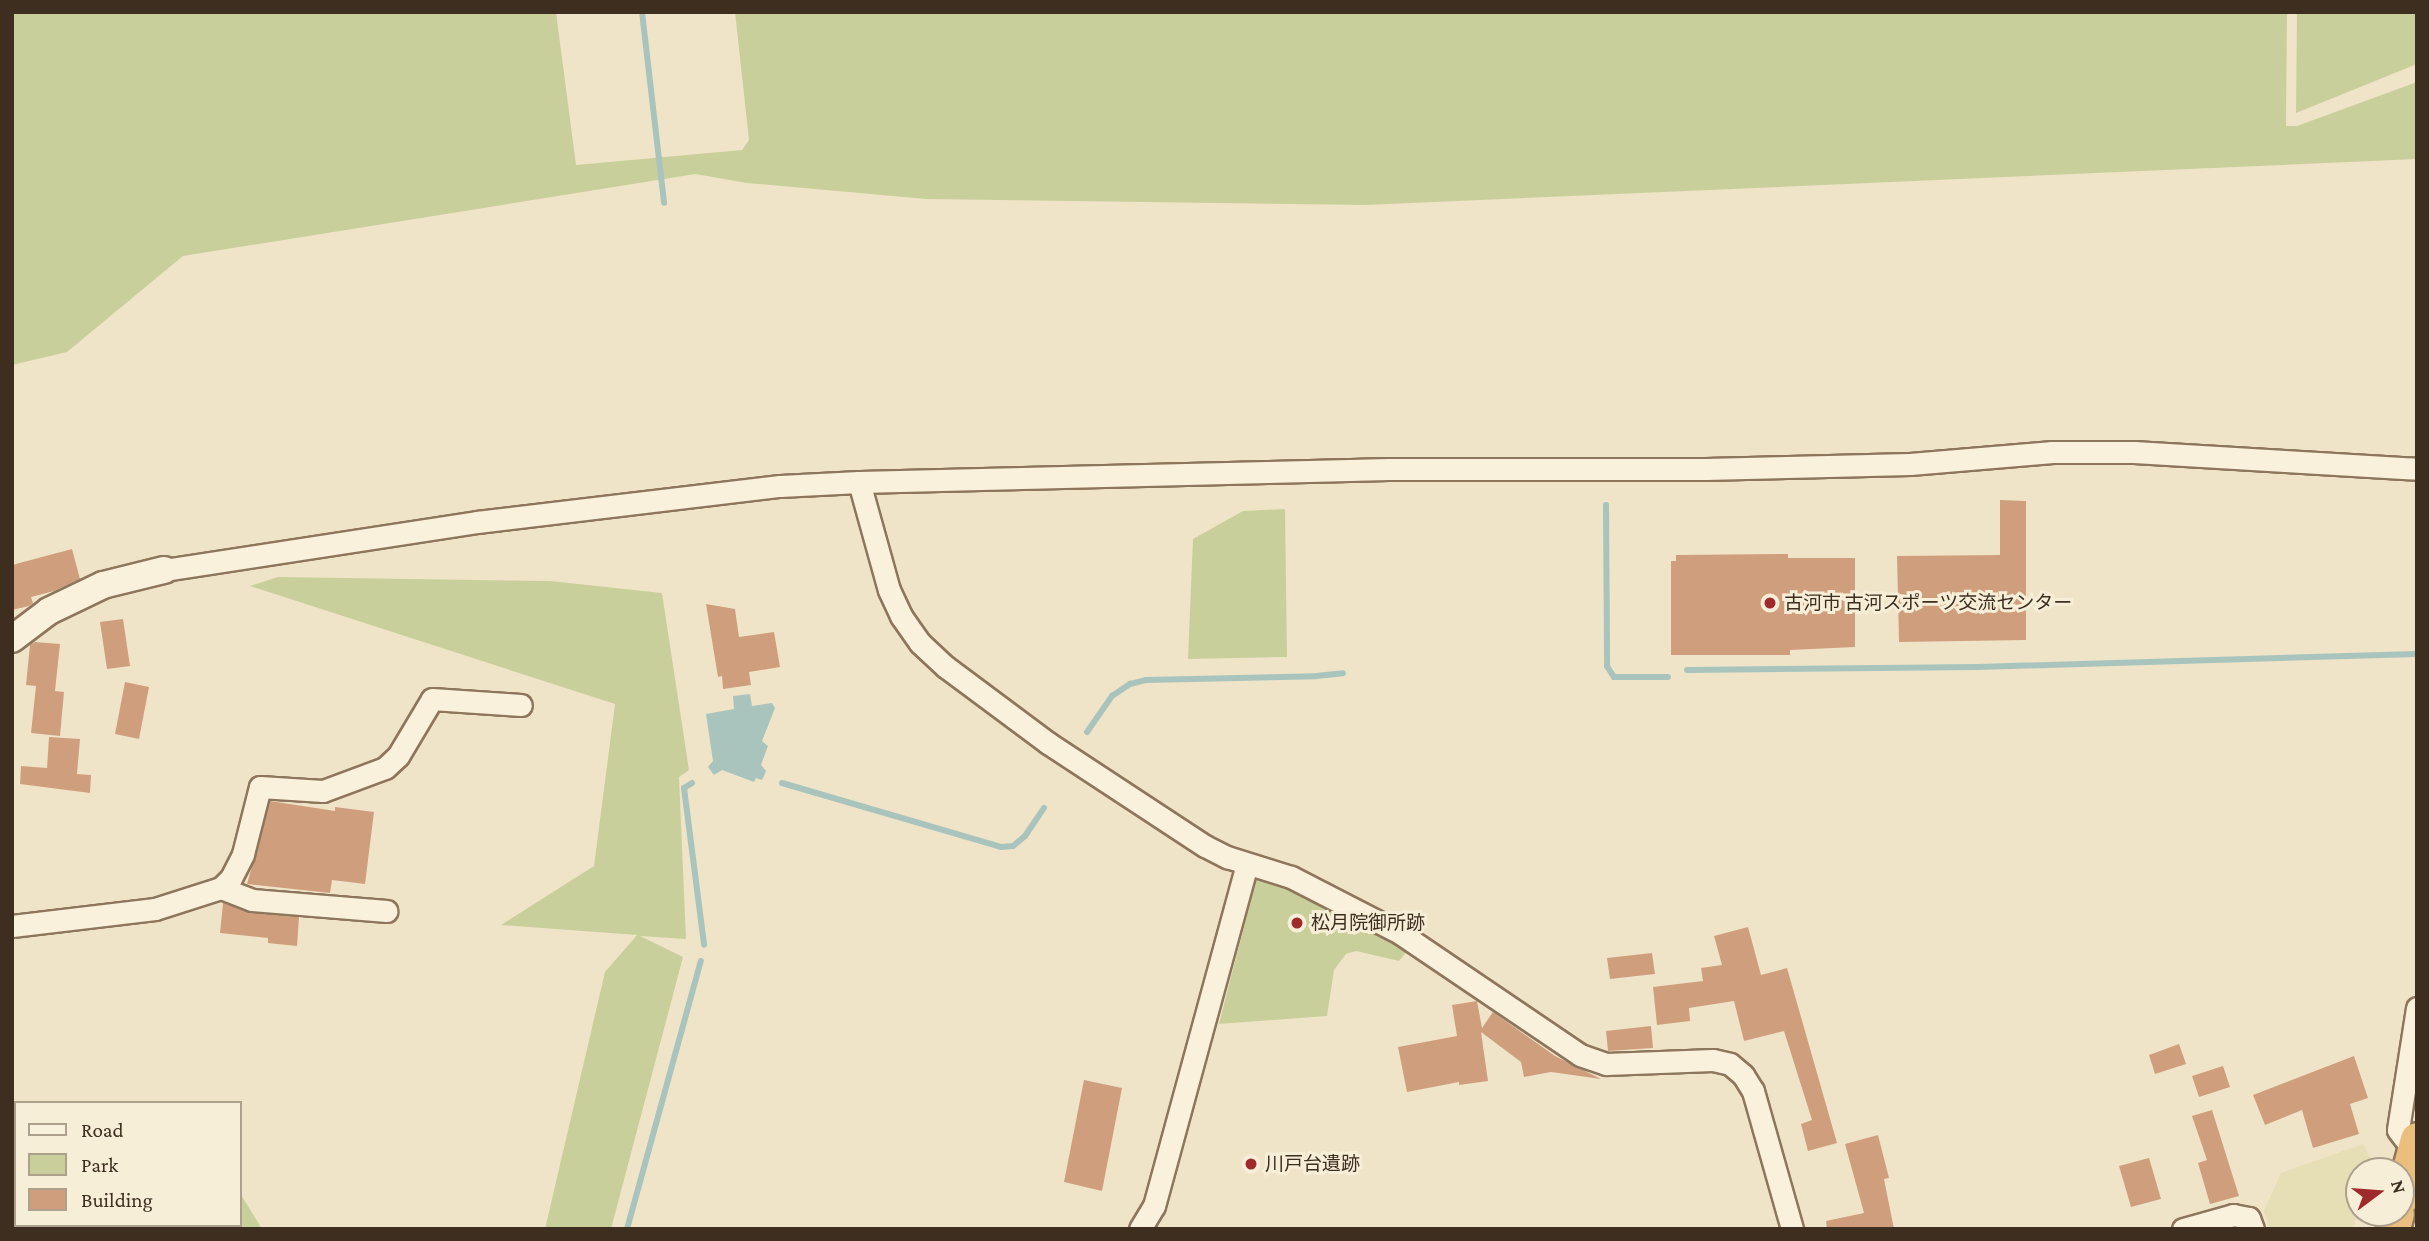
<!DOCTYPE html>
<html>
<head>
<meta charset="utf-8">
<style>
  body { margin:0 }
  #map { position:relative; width:2429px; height:1241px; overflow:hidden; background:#f0e4c8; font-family:"Crimson Pro","Noto Sans JP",serif }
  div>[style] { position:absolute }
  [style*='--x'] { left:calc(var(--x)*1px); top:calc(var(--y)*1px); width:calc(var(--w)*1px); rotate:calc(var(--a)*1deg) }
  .farmland>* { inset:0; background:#e6deb5 }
  .green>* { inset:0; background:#c9cf9b }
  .water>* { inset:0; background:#a9c4bc }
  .stream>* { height:6px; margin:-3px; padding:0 3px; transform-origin:3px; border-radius:3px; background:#a9c4bc }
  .building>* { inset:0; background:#cf9f7d }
  .roads { filter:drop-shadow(2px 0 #8d765c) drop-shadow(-2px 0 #8d765c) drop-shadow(0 2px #8d765c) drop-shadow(0 -2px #8d765c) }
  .minor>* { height:21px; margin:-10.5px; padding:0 10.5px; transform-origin:10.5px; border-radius:10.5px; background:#faf1dc }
  .tertiary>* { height:26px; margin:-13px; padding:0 13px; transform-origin:13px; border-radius:13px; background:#faf1dc }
  .trunk>* { height:33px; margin:-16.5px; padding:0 16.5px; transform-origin:16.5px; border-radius:16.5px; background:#eabe7c }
  .dots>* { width:19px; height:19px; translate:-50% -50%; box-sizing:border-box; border:4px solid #f7eed8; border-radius:50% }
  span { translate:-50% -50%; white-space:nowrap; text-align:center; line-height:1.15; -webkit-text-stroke:6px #f7eed8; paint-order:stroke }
  .poi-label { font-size:19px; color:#3d2e20 }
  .left { translate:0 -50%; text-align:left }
  .frame { position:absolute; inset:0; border:14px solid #3d2e20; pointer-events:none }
  .legend { position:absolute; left:14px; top:1101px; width:228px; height:126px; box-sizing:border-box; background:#f7eed8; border:2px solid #ada18e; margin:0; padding:9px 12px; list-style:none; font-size:21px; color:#3d2e20 }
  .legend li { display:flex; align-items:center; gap:14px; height:35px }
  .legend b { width:35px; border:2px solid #ada18e }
  .north { position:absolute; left:2345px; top:1157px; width:70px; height:70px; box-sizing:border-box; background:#f7eed8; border:2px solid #ada18e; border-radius:50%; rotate:74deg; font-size:19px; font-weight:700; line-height:28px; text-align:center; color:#3d2e20 }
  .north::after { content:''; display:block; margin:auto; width:24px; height:32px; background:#9e2a2b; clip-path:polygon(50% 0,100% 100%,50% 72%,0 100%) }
</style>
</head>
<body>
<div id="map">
  <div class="farmland">
    <i style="clip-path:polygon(2363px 1144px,2372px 1162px,2370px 1171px,2359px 1171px,2359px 1208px,2353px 1229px,2270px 1229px,2264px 1211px,2281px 1173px)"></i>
  </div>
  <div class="green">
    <i style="clip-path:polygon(12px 12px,556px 12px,576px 165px,742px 150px,749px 140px,735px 12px,2287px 12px,2286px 126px,2297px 126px,2417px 82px,2417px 159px,1366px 205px,926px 199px,747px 183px,695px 174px,183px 256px,67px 352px,12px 365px)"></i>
    <i style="clip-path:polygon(2297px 12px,2417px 12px,2417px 64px,2296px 113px)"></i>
    <i style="clip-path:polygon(1285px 509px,1287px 657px,1188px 659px,1193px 539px,1243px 511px)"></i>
    <i style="clip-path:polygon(278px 577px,550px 581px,662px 593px,689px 770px,679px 777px,686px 939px,640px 936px,683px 957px,611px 1229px,545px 1229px,605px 972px,637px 935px,501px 925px,594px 866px,615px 704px,250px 586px)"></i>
    <i style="clip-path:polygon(1257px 876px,1273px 877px,1409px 949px,1399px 961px,1356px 951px,1346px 954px,1334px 970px,1327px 1016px,1219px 1024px)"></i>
    <i style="clip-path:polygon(240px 1193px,262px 1229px,147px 1229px,148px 1225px,240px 1225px)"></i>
  </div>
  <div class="water">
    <i style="clip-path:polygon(750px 694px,752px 706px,772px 703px,775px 708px,762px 741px,768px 746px,761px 765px,766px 771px,764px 776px,762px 780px,756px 778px,754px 782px,722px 770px,714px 775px,708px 767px,713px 761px,706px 714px,734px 709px,733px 696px)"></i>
  </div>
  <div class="stream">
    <i style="--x:642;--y:12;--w:192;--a:83.4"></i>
    <i style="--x:1606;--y:505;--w:161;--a:89.6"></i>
    <i style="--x:1607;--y:666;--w:13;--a:58"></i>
    <i style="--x:1614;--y:677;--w:54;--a:0"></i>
    <i style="--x:1687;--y:670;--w:291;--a:-0.6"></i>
    <i style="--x:1978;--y:667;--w:439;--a:-1.7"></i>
    <i style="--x:1087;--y:732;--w:44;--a:-55.2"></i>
    <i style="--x:1112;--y:696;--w:22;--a:-34"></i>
    <i style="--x:1130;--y:684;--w:16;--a:-14"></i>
    <i style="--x:1146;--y:680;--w:170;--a:-1.3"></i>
    <i style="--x:1316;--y:676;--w:27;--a:-6"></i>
    <i style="--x:692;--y:783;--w:9;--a:148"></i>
    <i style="--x:684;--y:788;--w:158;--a:82.7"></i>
    <i style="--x:782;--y:783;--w:228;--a:16.3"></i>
    <i style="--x:1001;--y:847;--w:12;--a:-5"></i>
    <i style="--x:1013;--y:846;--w:16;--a:-40"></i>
    <i style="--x:1025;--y:836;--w:34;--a:-56"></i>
    <i style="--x:627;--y:1229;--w:278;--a:-74.6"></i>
  </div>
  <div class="building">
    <i style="clip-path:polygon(2000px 500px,2026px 501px,2026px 640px,1899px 642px,1897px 556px,2000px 555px)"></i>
    <i style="clip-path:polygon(72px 549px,80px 579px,54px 591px,31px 597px,33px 603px,29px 606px,12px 610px,12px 565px)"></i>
    <i style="clip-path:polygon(1788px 554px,1788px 558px,1855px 558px,1855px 647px,1790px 650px,1790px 655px,1671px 655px,1671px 561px,1676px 561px,1676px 555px)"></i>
    <i style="clip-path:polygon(706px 604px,735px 609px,739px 637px,774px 632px,780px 667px,749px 672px,751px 685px,723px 689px,722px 676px,718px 677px)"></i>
    <i style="clip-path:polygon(123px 619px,130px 666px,107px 669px,100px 622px)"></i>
    <i style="clip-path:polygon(35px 642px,60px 644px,55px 691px,64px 692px,60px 736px,31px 733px,36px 686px,26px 685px,30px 645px)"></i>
    <i style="clip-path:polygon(125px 682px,149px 687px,139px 739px,115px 734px)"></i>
    <i style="clip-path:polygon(49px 737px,80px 739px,77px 774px,91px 775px,90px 793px,20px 784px,21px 766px,47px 768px)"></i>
    <i style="clip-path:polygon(270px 801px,335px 811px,335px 807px,374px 812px,365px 884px,332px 880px,330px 893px,247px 884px)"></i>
    <i style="clip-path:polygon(223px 903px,251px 913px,299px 917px,297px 946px,268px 943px,268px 938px,220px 933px)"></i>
    <i style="clip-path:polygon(1748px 927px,1761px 975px,1787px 968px,1837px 1143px,1808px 1151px,1801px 1124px,1812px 1120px,1784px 1031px,1744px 1041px,1734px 1001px,1689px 1008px,1690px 1021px,1657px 1025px,1653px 987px,1703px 981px,1701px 968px,1722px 965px,1714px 936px)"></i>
    <i style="clip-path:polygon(1652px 953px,1655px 974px,1610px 979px,1607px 958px)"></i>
    <i style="clip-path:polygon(1477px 1001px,1482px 1028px,1493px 1012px,1555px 1056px,1601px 1079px,1551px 1072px,1524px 1077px,1521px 1062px,1481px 1032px,1488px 1081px,1459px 1085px,1459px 1082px,1407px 1092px,1398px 1047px,1457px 1036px,1452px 1005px)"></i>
    <i style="clip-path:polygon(1651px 1026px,1653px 1048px,1608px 1051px,1606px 1031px)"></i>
    <i style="clip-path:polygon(2179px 1044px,2186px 1064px,2155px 1074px,2149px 1055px)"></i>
    <i style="clip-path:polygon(2354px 1056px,2368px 1098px,2350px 1104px,2359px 1134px,2313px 1148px,2302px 1110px,2265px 1125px,2253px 1095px)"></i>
    <i style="clip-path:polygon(2223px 1066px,2230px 1087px,2199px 1097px,2192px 1076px)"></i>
    <i style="clip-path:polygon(1084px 1080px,1122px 1088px,1102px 1191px,1064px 1182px)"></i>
    <i style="clip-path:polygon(2212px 1110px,2239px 1196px,2210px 1204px,2198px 1163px,2207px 1160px,2192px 1116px)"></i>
    <i style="clip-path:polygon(1878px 1135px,1889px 1178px,1884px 1179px,1894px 1229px,1827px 1229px,1826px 1221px,1864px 1213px,1845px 1144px)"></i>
    <i style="clip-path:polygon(2149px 1158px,2161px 1199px,2131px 1207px,2119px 1166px)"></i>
  </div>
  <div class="roads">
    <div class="minor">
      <i style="--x:859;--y:482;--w:112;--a:74.5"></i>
      <i style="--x:889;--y:590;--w:29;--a:65"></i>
      <i style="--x:901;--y:616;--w:33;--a:55"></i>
      <i style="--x:920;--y:643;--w:35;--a:43"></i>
      <i style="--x:946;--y:667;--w:127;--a:36.7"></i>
      <i style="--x:1048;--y:743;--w:188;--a:33.3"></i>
      <i style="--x:1205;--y:846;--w:25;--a:27"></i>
      <i style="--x:1227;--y:857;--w:67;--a:17.4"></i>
      <i style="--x:1291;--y:877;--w:123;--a:27.2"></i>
      <i style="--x:1400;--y:933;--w:217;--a:34.1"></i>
      <i style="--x:1580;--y:1055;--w:28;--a:19"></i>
      <i style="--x:1606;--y:1064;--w:107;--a:-2.1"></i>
      <i style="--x:1713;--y:1060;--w:17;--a:13"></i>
      <i style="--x:1730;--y:1064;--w:17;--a:40"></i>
      <i style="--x:1743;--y:1075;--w:19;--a:58"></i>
      <i style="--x:1753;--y:1091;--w:143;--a:74.2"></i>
      <i style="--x:164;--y:570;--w:317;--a:-8.7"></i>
      <i style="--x:477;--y:522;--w:305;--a:-6.8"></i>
      <i style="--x:780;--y:486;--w:79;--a:-2.9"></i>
      <i style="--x:859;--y:482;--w:530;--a:-1.41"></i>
      <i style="--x:1389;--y:469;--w:316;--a:0"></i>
      <i style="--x:1705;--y:469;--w:205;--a:-1.4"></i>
      <i style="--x:1910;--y:464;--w:143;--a:-4.8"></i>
      <i style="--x:2052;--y:452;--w:82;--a:0"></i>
      <i style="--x:2134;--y:452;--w:284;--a:3.4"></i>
      <i style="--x:221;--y:888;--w:33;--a:21"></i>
      <i style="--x:252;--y:900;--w:135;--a:4.7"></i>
      <i style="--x:12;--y:926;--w:144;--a:-6.8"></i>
      <i style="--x:155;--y:909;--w:69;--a:-17.7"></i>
      <i style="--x:221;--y:888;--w:14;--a:-45"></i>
      <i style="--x:231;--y:878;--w:27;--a:-63"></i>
      <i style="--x:243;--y:854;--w:69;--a:-75.8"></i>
      <i style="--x:260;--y:787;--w:63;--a:3.6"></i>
      <i style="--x:323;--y:791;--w:66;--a:-20.4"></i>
      <i style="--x:385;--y:768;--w:18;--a:-43"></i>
      <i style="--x:398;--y:756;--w:66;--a:-59.2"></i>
      <i style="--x:432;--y:699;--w:89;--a:3.9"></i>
      <i style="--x:2417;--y:1008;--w:123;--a:98.9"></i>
      <i style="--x:2398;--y:1130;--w:11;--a:52"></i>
      <i style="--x:2405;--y:1139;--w:13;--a:23"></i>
      <i style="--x:1140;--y:1229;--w:27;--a:-59"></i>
      <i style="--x:1154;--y:1206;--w:354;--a:-74.8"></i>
      <i style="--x:2183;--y:1229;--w:52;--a:-15.6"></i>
      <i style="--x:2233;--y:1215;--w:16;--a:11"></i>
      <i style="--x:2249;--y:1218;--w:12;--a:70"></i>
    </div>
    <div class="tertiary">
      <i style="--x:12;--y:639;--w:46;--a:-37.1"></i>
      <i style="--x:49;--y:611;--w:60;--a:-25.7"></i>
      <i style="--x:103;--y:585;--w:63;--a:-13.8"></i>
    </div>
    <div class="trunk">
      <i style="--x:2401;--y:1198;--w:61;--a:-74.8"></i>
      <i style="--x:2393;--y:1229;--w:16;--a:-76"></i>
    </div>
  </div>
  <div class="dots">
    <i style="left:1770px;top:603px;background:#9e2a2b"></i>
    <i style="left:1297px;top:923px;background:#9e2a2b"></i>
    <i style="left:1251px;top:1164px;background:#9e2a2b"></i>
  </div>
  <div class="poi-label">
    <span class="left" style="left:1784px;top:603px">古河市 古河スポーツ交流センター</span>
    <span class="left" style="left:1311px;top:923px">松月院御所跡</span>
    <span class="left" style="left:1265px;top:1164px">川戸台遺跡</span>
  </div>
  <div class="frame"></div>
  <ul class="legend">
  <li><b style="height:9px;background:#faf1dc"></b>Road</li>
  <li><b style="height:19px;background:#c9cf9b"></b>Park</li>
  <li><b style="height:19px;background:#cf9f7d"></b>Building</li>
  </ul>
  <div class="north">N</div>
</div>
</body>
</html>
